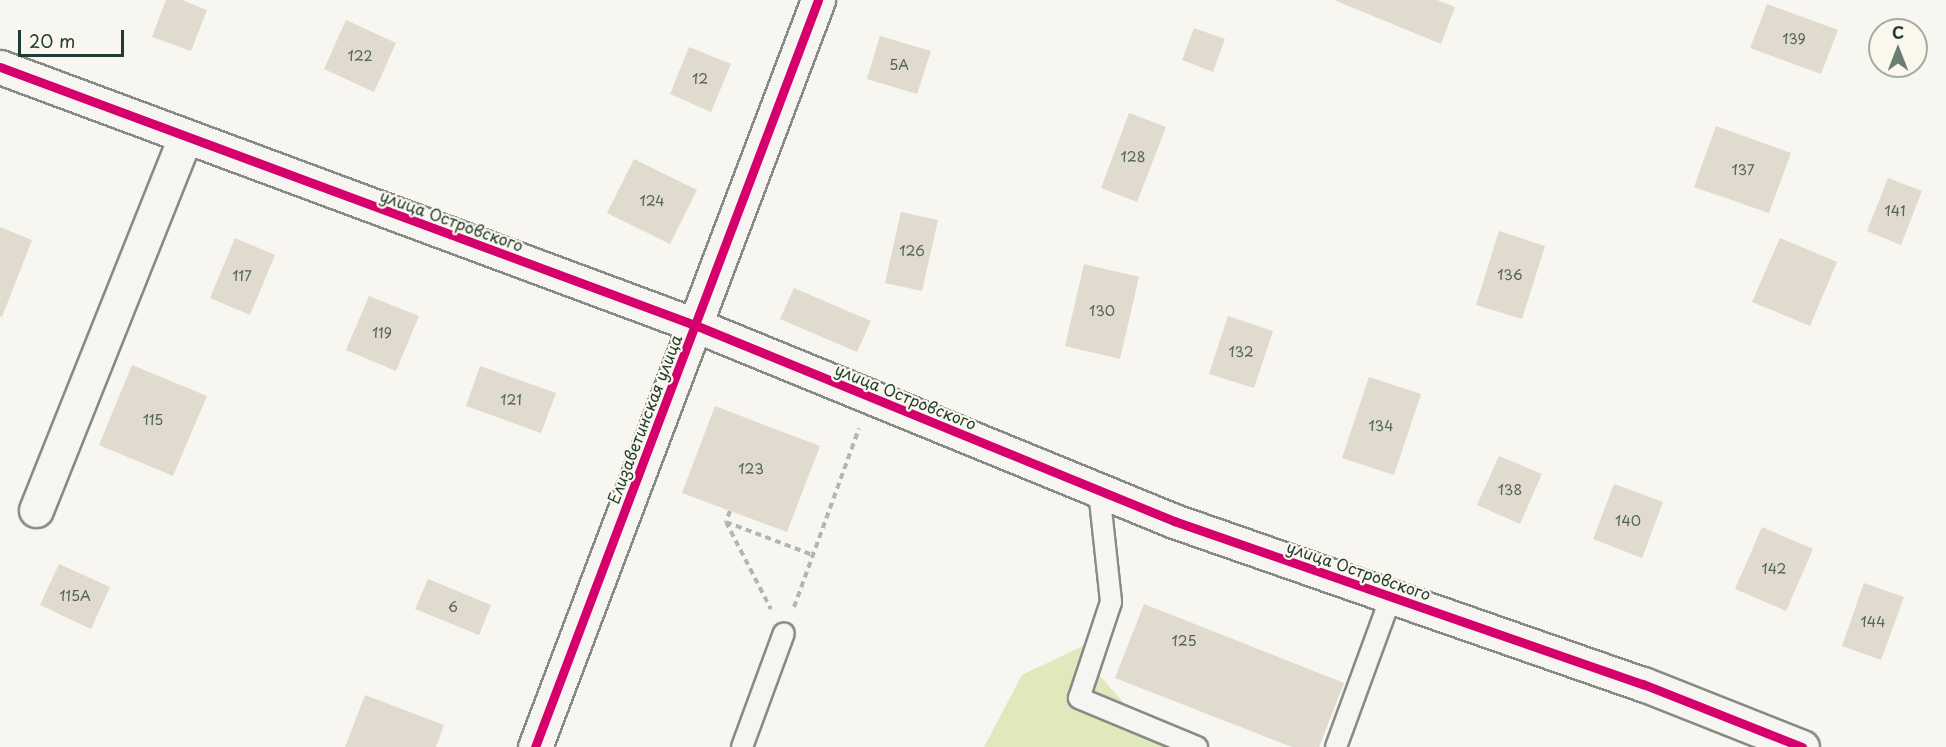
<!DOCTYPE html>
<html>
<head>
<meta charset="utf-8">
<style>
  body { margin:0 }
  #map { position:relative; width:1946px; height:747px; overflow:hidden; background:#f8f6f0; font-family:"Playpen Sans",sans-serif }
  div>[style] { position:absolute }
  [style*='--x'] { left:calc(var(--x)*1px); top:calc(var(--y)*1px); width:calc(var(--w)*1px); rotate:calc(var(--a)*1deg) }
  .green>* { inset:0; background:#dfe9bc }
  .building>* { inset:0; background:#e1dace }
  .path>* { height:4px; margin-top:-2px; transform-origin:0; background:repeating-linear-gradient(90deg,#b2b5b1 0 6px,transparent 0 10.5px) }
  .roads { filter:drop-shadow(2px 0 #868b86) drop-shadow(-2px 0 #868b86) drop-shadow(0 2px #868b86) drop-shadow(0 -2px #868b86) }
  .service>* { height:20px; margin:-10px; padding:0 10px; transform-origin:10px; border-radius:10px; background:#f6f5f1 }
  .minor>* { height:33px; margin:-16.5px; padding:0 16.5px; transform-origin:16.5px; border-radius:16.5px; background:#f6f5f1 }
  .cycleway>* { height:9px; margin:-4.5px; padding:0 4.5px; transform-origin:4.5px; border-radius:4.5px; background:#d6006c }
  span { translate:-50% -50%; white-space:nowrap; text-align:center; line-height:1.15; -webkit-text-stroke:4.5px #fbf7ec; paint-order:stroke }
  .number-label { font-size:14px; color:#50645a }
  .number-label span { -webkit-text-stroke-width:0 }
  .street-label { font-size:16px; color:#1f3d34 }
  .north { position:absolute; left:1868px; top:18px; width:60px; height:60px; box-sizing:border-box; background:#fbf7ec; border:2px solid #a3ada2; border-radius:50%; rotate:0deg; font-size:16px; font-weight:700; line-height:24px; text-align:center; color:#1f3d34 }
  .north::after { content:''; display:block; margin:auto; width:21px; height:27px; background:#6b7e76; clip-path:polygon(50% 0,100% 100%,50% 72%,0 100%) }
  .scale { position:absolute; left:18px; top:30px; width:106px; height:27px; box-sizing:border-box; border:3px solid #1f3d34; border-top:0; padding-left:8px; font-size:18px; line-height:21px; white-space:nowrap; color:#1f3d34; -webkit-text-stroke:4px #fbf7ec; paint-order:stroke }
</style>
</head>
<body>
<div id="map">
  <div class="green">
    <i style="clip-path:polygon(1085px 645px,1095px 670px,1130px 710px,1183px 747px,984px 747px,1022px 675px)"></i>
  </div>
  <div class="building">
    <i style="clip-path:polygon(166px 0,182px 0,207px 10px,191px 51px,152px 37px)"></i>
    <i style="clip-path:polygon(1334px 0,1437px 0,1455px 7px,1441px 44px)"></i>
    <i style="clip-path:polygon(1767px 4px,1838px 30px,1821px 74px,1750px 48px)"></i>
    <i style="clip-path:polygon(346px 20px,396px 43px,374px 92px,324px 69px)"></i>
    <i style="clip-path:polygon(1194px 28px,1225px 39px,1213px 72px,1182px 60px)"></i>
    <i style="clip-path:polygon(880px 36px,931px 51px,917px 94px,867px 79px)"></i>
    <i style="clip-path:polygon(689px 47px,731px 64px,711px 112px,670px 94px)"></i>
    <i style="clip-path:polygon(1129px 113px,1166px 127px,1137px 202px,1101px 188px)"></i>
    <i style="clip-path:polygon(1716px 126px,1791px 153px,1769px 213px,1694px 187px)"></i>
    <i style="clip-path:polygon(634px 159px,697px 190px,670px 244px,607px 213px)"></i>
    <i style="clip-path:polygon(1888px 178px,1922px 191px,1901px 245px,1867px 231px)"></i>
    <i style="clip-path:polygon(901px 212px,938px 220px,922px 291px,885px 283px)"></i>
    <i style="clip-path:polygon(0 227px,32px 240px,2px 317px,0 316px)"></i>
    <i style="clip-path:polygon(1499px 231px,1545px 246px,1522px 319px,1476px 305px)"></i>
    <i style="clip-path:polygon(235px 238px,275px 255px,250px 315px,210px 298px)"></i>
    <i style="clip-path:polygon(1780px 238px,1837px 262px,1810px 326px,1752px 302px)"></i>
    <i style="clip-path:polygon(1084px 264px,1139px 277px,1120px 359px,1065px 346px)"></i>
    <i style="clip-path:polygon(794px 288px,871px 321px,857px 352px,780px 319px)"></i>
    <i style="clip-path:polygon(369px 296px,419px 316px,396px 371px,346px 350px)"></i>
    <i style="clip-path:polygon(1228px 316px,1273px 331px,1254px 388px,1209px 374px)"></i>
    <i style="clip-path:polygon(132px 365px,207px 396px,173px 476px,99px 445px)"></i>
    <i style="clip-path:polygon(480px 366px,556px 393px,541px 433px,466px 406px)"></i>
    <i style="clip-path:polygon(1369px 377px,1421px 394px,1394px 475px,1342px 458px)"></i>
    <i style="clip-path:polygon(715px 406px,820px 446px,787px 532px,682px 493px)"></i>
    <i style="clip-path:polygon(1499px 456px,1542px 474px,1520px 524px,1477px 505px)"></i>
    <i style="clip-path:polygon(1614px 484px,1663px 502px,1642px 558px,1593px 539px)"></i>
    <i style="clip-path:polygon(1762px 527px,1813px 549px,1786px 611px,1735px 589px)"></i>
    <i style="clip-path:polygon(59px 564px,110px 587px,91px 629px,40px 605px)"></i>
    <i style="clip-path:polygon(428px 579px,491px 605px,479px 635px,415px 609px)"></i>
    <i style="clip-path:polygon(1864px 583px,1904px 597px,1881px 660px,1842px 646px)"></i>
    <i style="clip-path:polygon(1144px 604px,1344px 683px,1319px 747px,1292px 747px,1115px 678px)"></i>
    <i style="clip-path:polygon(365px 695px,444px 725px,436px 747px,345px 747px)"></i>
  </div>
  <div class="path">
    <i style="--x:730;--y:511;--w:12;--a:110"></i>
    <i style="--x:726;--y:522;--w:98;--a:62.7"></i>
    <i style="--x:726;--y:522;--w:93;--a:20.8"></i>
    <i style="--x:794;--y:607;--w:190;--a:-70"></i>
  </div>
  <div class="roads">
    <div class="service">
      <i style="--x:1099;--y:491;--w:112;--a:83.8"></i>
      <i style="--x:1111;--y:602;--w:101;--a:108.4"></i>
      <i style="--x:1079;--y:698;--w:128;--a:22.6"></i>
      <i style="--x:742;--y:747;--w:121;--a:-69.8"></i>
      <i style="--x:1336;--y:747;--w:160;--a:-69.9"></i>
    </div>
    <div class="minor">
      <i style="--x:0;--y:67;--w:741;--a:20.37"></i>
      <i style="--x:695;--y:325;--w:518;--a:22.25"></i>
      <i style="--x:1174;--y:521;--w:497;--a:19.2"></i>
      <i style="--x:1643;--y:684;--w:171;--a:21.6"></i>
      <i style="--x:36;--y:510;--w:402;--a:-68.2"></i>
      <i style="--x:535;--y:747;--w:799;--a:-69.25"></i>
    </div>
  </div>
  <div class="cycleway">
    <i style="--x:0;--y:67;--w:741;--a:20.37"></i>
    <i style="--x:695;--y:325;--w:518;--a:22.25"></i>
    <i style="--x:1174;--y:521;--w:497;--a:19.2"></i>
    <i style="--x:1643;--y:684;--w:171;--a:21.6"></i>
    <i style="--x:535;--y:747;--w:799;--a:-69.25"></i>
  </div>
  <div class="number-label">
    <span style="left:1794px;top:39px">139</span>
    <span style="left:360px;top:56px">122</span>
    <span style="left:899px;top:65px">5А</span>
    <span style="left:700px;top:79px">12</span>
    <span style="left:1133px;top:157px">128</span>
    <span style="left:1743px;top:170px">137</span>
    <span style="left:652px;top:201px">124</span>
    <span style="left:1895px;top:211px">141</span>
    <span style="left:912px;top:251px">126</span>
    <span style="left:1510px;top:275px">136</span>
    <span style="left:242px;top:276px">117</span>
    <span style="left:1102px;top:311px">130</span>
    <span style="left:382px;top:333px">119</span>
    <span style="left:1241px;top:352px">132</span>
    <span style="left:511px;top:400px">121</span>
    <span style="left:153px;top:420px">115</span>
    <span style="left:1381px;top:426px">134</span>
    <span style="left:751px;top:469px">123</span>
    <span style="left:1510px;top:490px">138</span>
    <span style="left:1628px;top:521px">140</span>
    <span style="left:1774px;top:569px">142</span>
    <span style="left:75px;top:596px">115А</span>
    <span style="left:453px;top:607px">6</span>
    <span style="left:1873px;top:622px">144</span>
    <span style="left:1184px;top:641px">125</span>
  </div>
  <div class="street-label">
    <span style="left:452px;top:220px;rotate:20deg">улица Островского</span>
    <span style="left:906px;top:396px;rotate:22deg">улица Островского</span>
    <span style="left:644px;top:419px;rotate:-69deg">Елизаветинская улица</span>
    <span style="left:1359px;top:570px;rotate:19deg">улица Островского</span>
  </div>
  <div class="north">С</div>
  <div class="scale">20 m</div>
</div>
</body>
</html>
